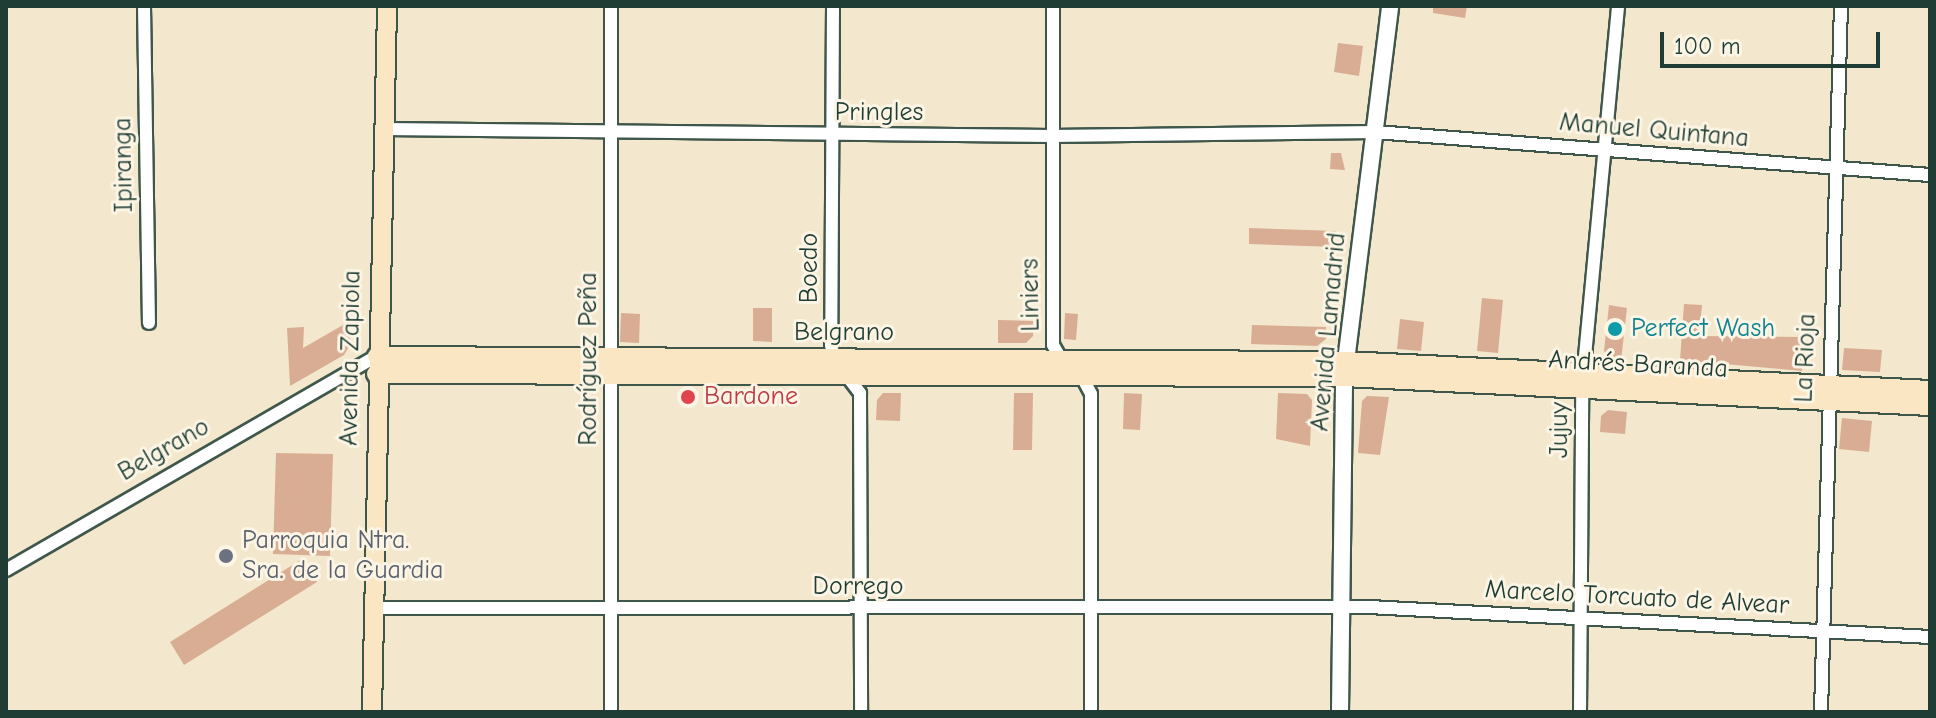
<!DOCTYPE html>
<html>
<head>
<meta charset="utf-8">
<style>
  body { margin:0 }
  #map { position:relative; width:1936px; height:718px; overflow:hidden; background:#f3e8cd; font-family:"Comic Neue",sans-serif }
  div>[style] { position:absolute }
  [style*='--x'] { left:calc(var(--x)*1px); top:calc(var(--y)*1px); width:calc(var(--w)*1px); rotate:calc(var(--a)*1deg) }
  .building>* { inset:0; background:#d8ad93 }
  .roads { filter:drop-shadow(2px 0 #3f574b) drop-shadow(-2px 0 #3f574b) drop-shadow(0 2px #3f574b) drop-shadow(0 -2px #3f574b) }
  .minor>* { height:12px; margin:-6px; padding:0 6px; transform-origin:6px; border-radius:6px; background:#fff }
  .tertiary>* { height:16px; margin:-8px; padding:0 8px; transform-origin:8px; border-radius:8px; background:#fff }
  .secondary>* { height:18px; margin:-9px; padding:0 9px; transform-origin:9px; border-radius:9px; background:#fbe6c4 }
  .dots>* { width:22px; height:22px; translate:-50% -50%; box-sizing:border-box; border:4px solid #fcf5e5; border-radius:50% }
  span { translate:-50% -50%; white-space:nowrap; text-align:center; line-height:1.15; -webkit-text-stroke:6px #fcf5e5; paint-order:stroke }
  .street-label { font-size:26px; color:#1f3d34 }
  .culture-label { font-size:26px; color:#0d838f }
  .left { translate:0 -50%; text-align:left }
  .health-label { font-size:26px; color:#be3a42 }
  .worship-label { font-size:26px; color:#5b616d }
  .frame { position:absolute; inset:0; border:8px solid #1f3d34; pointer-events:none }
  .scale { position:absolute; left:1660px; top:32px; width:220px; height:36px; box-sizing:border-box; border:4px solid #1f3d34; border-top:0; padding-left:10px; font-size:24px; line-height:28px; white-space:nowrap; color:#1f3d34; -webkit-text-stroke:6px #fcf5e5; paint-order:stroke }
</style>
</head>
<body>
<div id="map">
  <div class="building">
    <i style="clip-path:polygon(1433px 6px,1467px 6px,1465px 18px,1433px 13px)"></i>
    <i style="clip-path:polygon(1338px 43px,1363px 46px,1359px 76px,1334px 72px)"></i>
    <i style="clip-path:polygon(1331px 153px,1341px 153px,1345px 170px,1330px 169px)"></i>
    <i style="clip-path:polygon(1249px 228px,1336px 231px,1335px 247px,1249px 244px)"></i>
    <i style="clip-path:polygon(1482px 298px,1503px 300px,1498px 353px,1477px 351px)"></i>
    <i style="clip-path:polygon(1684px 304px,1702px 305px,1699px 336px,1803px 337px,1802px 371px,1680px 360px)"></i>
    <i style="clip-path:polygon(1609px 305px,1627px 308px,1621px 361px,1610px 360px,1604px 351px)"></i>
    <i style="clip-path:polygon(753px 308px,772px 308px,772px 342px,753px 341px)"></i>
    <i style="clip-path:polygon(621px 313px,640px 314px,639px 343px,620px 342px)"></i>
    <i style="clip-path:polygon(1065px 313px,1078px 314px,1076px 340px,1064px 339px)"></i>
    <i style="clip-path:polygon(1400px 319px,1424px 322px,1421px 351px,1397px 349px)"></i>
    <i style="clip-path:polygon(998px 320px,1033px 321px,1033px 336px,1026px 343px,998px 343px)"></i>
    <i style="clip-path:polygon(350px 321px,350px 345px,344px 355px,290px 386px,287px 328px,304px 327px,303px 348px)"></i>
    <i style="clip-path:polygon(1252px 325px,1326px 327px,1326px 339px,1317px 346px,1251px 344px)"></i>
    <i style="clip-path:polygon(1844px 348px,1882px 350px,1880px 372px,1842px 370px)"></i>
    <i style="clip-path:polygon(883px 393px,901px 393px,900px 421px,876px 420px,877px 400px)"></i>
    <i style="clip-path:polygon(1014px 393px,1033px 393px,1032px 450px,1013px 450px)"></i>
    <i style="clip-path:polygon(1124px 393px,1142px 394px,1140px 430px,1123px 429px)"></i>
    <i style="clip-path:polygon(1278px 393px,1307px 394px,1312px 400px,1310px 446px,1276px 439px)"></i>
    <i style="clip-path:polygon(1367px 396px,1389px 397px,1380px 455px,1358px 453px,1362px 401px)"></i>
    <i style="clip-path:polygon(1608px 410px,1627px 412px,1625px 434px,1600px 432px,1601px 416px)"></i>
    <i style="clip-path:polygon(1842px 418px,1872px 421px,1869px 452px,1839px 449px)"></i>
    <i style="clip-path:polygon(276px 453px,333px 454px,330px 556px,273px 554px)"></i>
    <i style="clip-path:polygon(302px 559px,317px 582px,184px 665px,170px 642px)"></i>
  </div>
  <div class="roads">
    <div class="minor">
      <i style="--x:144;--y:6;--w:317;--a:89.1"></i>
      <i style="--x:833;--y:6;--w:339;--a:90.3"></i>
      <i style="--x:831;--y:345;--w:14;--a:78"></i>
      <i style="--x:834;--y:359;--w:43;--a:52.6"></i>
      <i style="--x:860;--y:393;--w:319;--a:89.8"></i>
      <i style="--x:1053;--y:6;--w:339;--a:90"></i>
      <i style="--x:1053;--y:345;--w:20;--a:60"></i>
      <i style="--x:383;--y:129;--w:668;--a:0.6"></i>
      <i style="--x:1051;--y:136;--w:324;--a:-0.7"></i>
      <i style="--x:1375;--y:132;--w:557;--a:4.43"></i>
      <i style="--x:1081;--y:375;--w:21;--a:62"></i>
      <i style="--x:1091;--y:394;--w:318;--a:90"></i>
      <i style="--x:6;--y:570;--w:428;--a:-30"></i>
      <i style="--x:375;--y:608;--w:994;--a:-0.06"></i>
      <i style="--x:1369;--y:607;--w:562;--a:3.06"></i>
      <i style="--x:611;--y:712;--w:706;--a:-90"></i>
      <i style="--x:1580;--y:712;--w:324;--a:-89.6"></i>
      <i style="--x:1582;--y:388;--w:384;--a:-84.6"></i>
      <i style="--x:1821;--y:712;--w:706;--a:-88.38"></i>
    </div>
    <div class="tertiary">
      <i style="--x:1340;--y:712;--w:335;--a:-89.3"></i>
      <i style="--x:1344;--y:377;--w:374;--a:-82.9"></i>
    </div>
    <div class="secondary">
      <i style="--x:377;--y:356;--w:968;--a:0.3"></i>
      <i style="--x:1345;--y:361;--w:586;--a:2.84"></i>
      <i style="--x:376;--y:374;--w:968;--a:0.18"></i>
      <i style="--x:1344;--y:377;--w:587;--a:2.83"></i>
      <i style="--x:372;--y:712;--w:706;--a:-88.78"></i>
    </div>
  </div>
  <div class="dots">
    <i style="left:1615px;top:329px;background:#0f9aa8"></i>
    <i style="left:688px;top:397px;background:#e0444e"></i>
    <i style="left:226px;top:556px;background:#6b7280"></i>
  </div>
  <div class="street-label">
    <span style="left:879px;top:113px">Pringles</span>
    <span style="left:1654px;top:131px;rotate:5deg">Manuel Quintana</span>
    <span style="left:124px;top:165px;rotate:-91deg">Ipiranga</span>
    <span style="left:810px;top:268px;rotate:-90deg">Boedo</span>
    <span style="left:1031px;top:295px;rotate:-91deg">Liniers</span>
    <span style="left:1329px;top:332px;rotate:-85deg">Avenida Lamadrid</span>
    <span style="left:844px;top:333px">Belgrano</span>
    <span style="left:351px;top:358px;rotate:-89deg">Avenida Zapiola</span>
    <span style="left:1806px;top:358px;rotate:-88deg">La Rioja</span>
    <span style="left:589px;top:359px;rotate:-90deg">Rodríguez Peña</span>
    <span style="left:1638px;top:365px;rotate:3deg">Andrés Baranda</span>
    <span style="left:1560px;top:430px;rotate:-90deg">Jujuy</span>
    <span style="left:164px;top:450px;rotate:-30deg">Belgrano</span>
    <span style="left:858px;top:587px">Dorrego</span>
    <span style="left:1637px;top:598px;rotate:3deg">Marcelo Torcuato de Alvear</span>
  </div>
  <div class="culture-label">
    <span class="left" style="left:1631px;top:329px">Perfect Wash</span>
  </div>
  <div class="health-label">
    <span class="left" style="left:704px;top:397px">Bardone</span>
  </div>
  <div class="worship-label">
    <span class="left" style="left:242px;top:556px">Parroquia Ntra.<br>Sra. de la Guardia</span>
  </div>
  <div class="frame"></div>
  <div class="scale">100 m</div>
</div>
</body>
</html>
